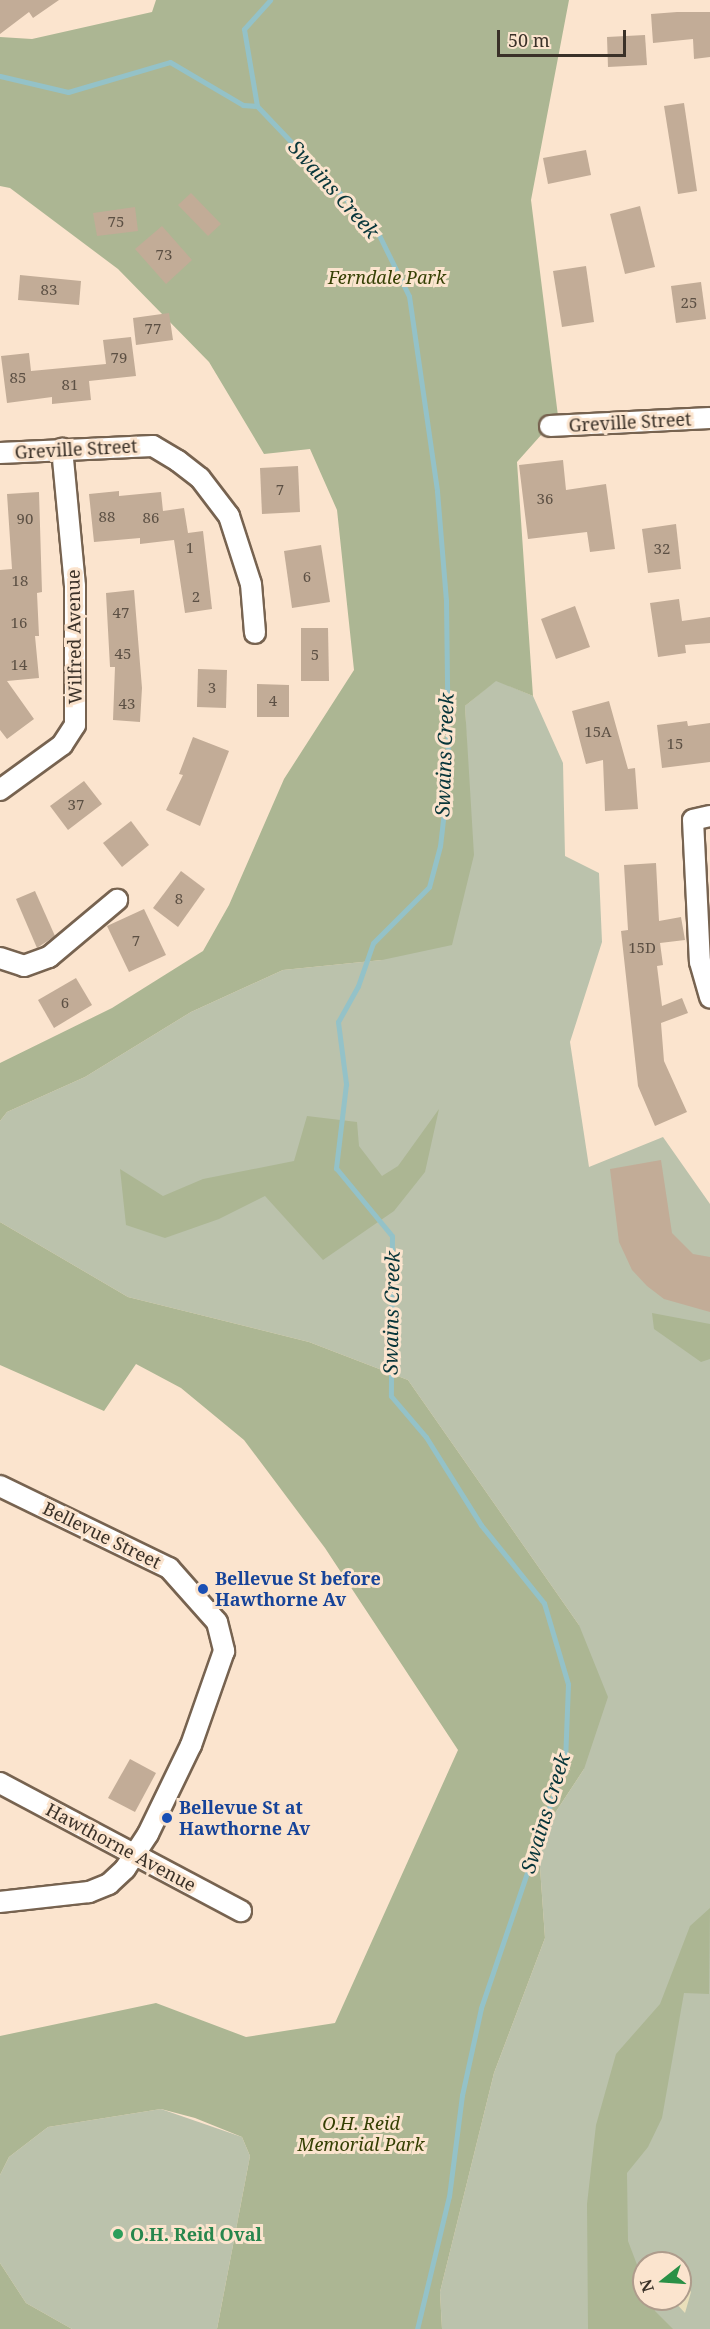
<!DOCTYPE html>
<html>
<head>
<meta charset="utf-8">
<style>
  body { margin:0 }
  #map { position:relative; width:710px; height:2329px; overflow:hidden; background:#fbe4ce; font-family:"Noto Serif",serif }
  div>[style] { position:absolute }
  [style*='--x'] { left:calc(var(--x)*1px); top:calc(var(--y)*1px); width:calc(var(--w)*1px); rotate:calc(var(--a)*1deg) }
  .green>* { inset:0; background:#bbc2ac }
  .forest>* { inset:0; background:#acb693 }
  .sand>* { inset:0; background:#e9dfba }
  .stream>* { height:5px; margin:-2.5px; padding:0 2.5px; transform-origin:2.5px; border-radius:2.5px; background:#94c2c8 }
  .building>* { inset:0; background:#c2ac97 }
  .roads { filter:drop-shadow(2px 0 #776350) drop-shadow(-2px 0 #776350) drop-shadow(0 2px #776350) drop-shadow(0 -2px #776350) }
  .street>* { height:20px; margin:-10px; padding:0 10px; transform-origin:10px; border-radius:10px; background:#fff }
  .dots>* { width:16px; height:16px; translate:-50% -50%; box-sizing:border-box; border:3px solid #fbe4ce; border-radius:50% }
  span { translate:-50% -50%; white-space:nowrap; text-align:center; line-height:1.15; -webkit-text-stroke:6px #fbe4ce; paint-order:stroke }
  .number-label { font-size:15px; color:#5c5044 }
  .number-label span { -webkit-text-stroke-width:0 }
  .park-label { font-size:18px; color:#354004; font-style:italic }
  .street-label { font-size:18px; color:#3a3128 }
  .transit-label { font-size:18px; color:#164399; font-weight:700 }
  .left { translate:0 -50%; text-align:left }
  .leisure-label { font-size:18px; color:#27864d; font-weight:700 }
  .water-label { font-size:20px; color:#07353a; font-style:italic }
  .north { position:absolute; left:632px; top:2251px; width:60px; height:60px; box-sizing:border-box; background:#fbe4ce; border:2px solid #ae9c8c; border-radius:50%; rotate:253deg; font-size:16px; font-weight:700; line-height:24px; text-align:center; color:#3a3128 }
  .north::after { content:''; display:block; margin:auto; width:21px; height:27px; background:#2a9046; clip-path:polygon(50% 0,100% 100%,50% 72%,0 100%) }
  .scale { position:absolute; left:497px; top:30px; width:129px; height:27px; box-sizing:border-box; border:3px solid #3a3128; border-top:0; padding-left:8px; font-size:18px; line-height:21px; white-space:nowrap; color:#3a3128; -webkit-text-stroke:4px #fbe4ce; paint-order:stroke }
</style>
</head>
<body>
<div id="map">
  <div class="green">
    <i style="clip-path:polygon(evenodd,496px 680px,533px 696px,563px 763px,565px 856px,599px 873px,602px 942px,570px 1042px,589px 1167px,663px 1137px,710px 1204px,710px 2329px,442px 2329px,440px 2292px,494px 2073px,545px 1938px,538px 1839px,584px 1769px,579px 1625px,408px 1380px,309px 1342px,128px 1297px,0 1222px,0 1121px,7px 1112px,85px 1077px,191px 1012px,283px 970px,382px 960px,467px 756px,465px 706px,496px 680px,644px 2263px,680px 2263px,680px 2299px,644px 2299px,644px 2263px)"></i>
    <i style="clip-path:polygon(161px 2109px,242px 2137px,250px 2156px,217px 2329px,72px 2329px,26px 2303px,0 2263px,0 2175px,9px 2157px,48px 2127px)"></i>
  </div>
  <div class="forest">
    <i style="clip-path:polygon(156px 0,569px 0,531px 200px,558px 416px,517px 462px,533px 696px,496px 681px,465px 706px,474px 855px,452px 945px,382px 960px,283px 970px,191px 1012px,85px 1077px,7px 1112px,0 1121px,0 1063px,112px 1008px,203px 951px,229px 905px,284px 779px,354px 670px,337px 510px,310px 449px,264px 454px,209px 362px,118px 269px,10px 188px,0 186px,0 37px,32px 39px,152px 12px)"></i>
    <i style="clip-path:polygon(439px 1109px,425px 1172px,394px 1211px,323px 1260px,265px 1196px,219px 1219px,165px 1238px,126px 1225px,120px 1169px,163px 1196px,203px 1179px,294px 1161px,307px 1116px,357px 1122px,359px 1146px,382px 1176px,398px 1166px)"></i>
    <i style="clip-path:polygon(0 1222px,128px 1297px,309px 1342px,408px 1380px,579px 1625px,608px 1697px,584px 1769px,538px 1839px,545px 1938px,494px 2073px,440px 2292px,442px 2329px,217px 2329px,250px 2156px,242px 2137px,195px 2118px,161px 2109px,48px 2127px,9px 2157px,0 2175px,0 2036px,156px 2003px,246px 2037px,335px 2023px,458px 1750px,325px 1548px,244px 1440px,181px 1388px,136px 1364px,104px 1411px,0 1365px)"></i>
    <i style="clip-path:polygon(652px 1313px,710px 1324px,710px 1359px,701px 1362px,654px 1329px)"></i>
    <i style="clip-path:polygon(710px 1908px,709px 1994px,684px 1993px,662px 2118px,648px 2147px,627px 2173px,628px 2241px,644px 2283px,644px 2299px,650px 2299px,655px 2311px,673px 2329px,588px 2329px,587px 2204px,596px 2125px,616px 2054px,660px 2004px,690px 1926px)"></i>
    <i style="clip-path:polygon(0 2263px,26px 2303px,72px 2329px,0 2329px)"></i>
  </div>
  <div class="sand">
    <i style="clip-path:polygon(680px 2280px,685px 2280px,691px 2292px,685px 2313px,672px 2299px,680px 2299px)"></i>
  </div>
  <div class="stream">
    <i style="--x:0;--y:76;--w:70;--a:13.2"></i>
    <i style="--x:68;--y:92;--w:106;--a:-16.4"></i>
    <i style="--x:170;--y:62;--w:85;--a:30.5"></i>
    <i style="--x:243;--y:105;--w:14;--a:4"></i>
    <i style="--x:257;--y:106;--w:175;--a:46.4"></i>
    <i style="--x:378;--y:233;--w:70;--a:63.8"></i>
    <i style="--x:409;--y:296;--w:197;--a:81.8"></i>
    <i style="--x:437;--y:491;--w:109;--a:85.3"></i>
    <i style="--x:446;--y:600;--w:176;--a:89.3"></i>
    <i style="--x:448;--y:776;--w:70;--a:96.5"></i>
    <i style="--x:440;--y:846;--w:42;--a:105"></i>
    <i style="--x:429;--y:887;--w:79;--a:135"></i>
    <i style="--x:373;--y:943;--w:46;--a:109.2"></i>
    <i style="--x:358;--y:986;--w:41;--a:119.1"></i>
    <i style="--x:338;--y:1022;--w:63;--a:82.6"></i>
    <i style="--x:346;--y:1084;--w:85;--a:96.8"></i>
    <i style="--x:336;--y:1168;--w:88;--a:50.5"></i>
    <i style="--x:392;--y:1236;--w:160;--a:90.4"></i>
    <i style="--x:391;--y:1396;--w:54;--a:49.5"></i>
    <i style="--x:426;--y:1437;--w:104;--a:58"></i>
    <i style="--x:481;--y:1525;--w:100;--a:51.1"></i>
    <i style="--x:544;--y:1603;--w:84;--a:73.5"></i>
    <i style="--x:568;--y:1684;--w:77;--a:92.2"></i>
    <i style="--x:565;--y:1761;--w:261;--a:108.8"></i>
    <i style="--x:481;--y:2008;--w:89;--a:102.3"></i>
    <i style="--x:462;--y:2095;--w:102;--a:97.3"></i>
    <i style="--x:449;--y:2196;--w:137;--a:103.5"></i>
    <i style="--x:257;--y:106;--w:78;--a:-99.6"></i>
    <i style="--x:244;--y:29;--w:39;--a:-48"></i>
  </div>
  <div class="building">
    <i style="clip-path:polygon(0 0,59px 0,33px 18px,29px 12px,0 34px)"></i>
    <i style="clip-path:polygon(677px 12px,710px 12px,710px 57px,694px 59px,693px 39px,653px 43px,651px 14px)"></i>
    <i style="clip-path:polygon(645px 35px,647px 65px,608px 67px,607px 37px)"></i>
    <i style="clip-path:polygon(684px 103px,697px 191px,678px 194px,664px 106px)"></i>
    <i style="clip-path:polygon(586px 150px,591px 175px,548px 184px,543px 158px)"></i>
    <i style="clip-path:polygon(191px 193px,221px 224px,208px 236px,178px 205px)"></i>
    <i style="clip-path:polygon(640px 206px,655px 267px,625px 274px,610px 214px)"></i>
    <i style="clip-path:polygon(135px 207px,138px 231px,97px 236px,93px 213px)"></i>
    <i style="clip-path:polygon(162px 226px,192px 260px,166px 284px,135px 249px)"></i>
    <i style="clip-path:polygon(586px 266px,594px 322px,562px 327px,553px 271px)"></i>
    <i style="clip-path:polygon(20px 275px,81px 281px,79px 305px,18px 300px)"></i>
    <i style="clip-path:polygon(701px 282px,706px 319px,676px 323px,671px 286px)"></i>
    <i style="clip-path:polygon(169px 313px,173px 340px,136px 345px,133px 318px)"></i>
    <i style="clip-path:polygon(131px 337px,136px 376px,89px 381px,91px 400px,52px 404px,52px 397px,7px 403px,1px 356px,29px 353px,31px 371px,106px 364px,103px 340px)"></i>
    <i style="clip-path:polygon(563px 460px,566px 490px,606px 484px,615px 549px,590px 552px,587px 532px,528px 539px,519px 465px)"></i>
    <i style="clip-path:polygon(298px 466px,300px 512px,262px 514px,260px 468px)"></i>
    <i style="clip-path:polygon(119px 491px,119px 496px,161px 492px,163px 511px,184px 508px,188px 533px,203px 531px,212px 609px,185px 613px,174px 540px,140px 544px,140px 538px,94px 542px,89px 494px)"></i>
    <i style="clip-path:polygon(39px 492px,42px 592px,37px 593px,39px 636px,35px 636px,39px 678px,7px 681px,34px 719px,7px 739px,0 730px,0 570px,12px 569px,7px 494px)"></i>
    <i style="clip-path:polygon(676px 524px,681px 569px,648px 573px,642px 529px)"></i>
    <i style="clip-path:polygon(321px 545px,330px 602px,292px 608px,284px 551px)"></i>
    <i style="clip-path:polygon(134px 590px,142px 688px,140px 722px,113px 720px,115px 667px,110px 667px,106px 593px)"></i>
    <i style="clip-path:polygon(679px 599px,682px 621px,710px 617px,710px 643px,685px 645px,686px 653px,658px 657px,650px 603px)"></i>
    <i style="clip-path:polygon(575px 606px,590px 647px,556px 659px,541px 619px)"></i>
    <i style="clip-path:polygon(301px 628px,328px 628px,329px 681px,301px 681px)"></i>
    <i style="clip-path:polygon(198px 669px,227px 670px,226px 708px,197px 707px)"></i>
    <i style="clip-path:polygon(257px 684px,289px 685px,289px 717px,257px 717px)"></i>
    <i style="clip-path:polygon(609px 701px,628px 769px,635px 768px,638px 809px,605px 811px,603px 760px,586px 764px,572px 711px)"></i>
    <i style="clip-path:polygon(687px 721px,688px 726px,710px 723px,710px 762px,662px 768px,657px 725px)"></i>
    <i style="clip-path:polygon(193px 737px,229px 751px,200px 826px,166px 810px,183px 775px,179px 774px)"></i>
    <i style="clip-path:polygon(84px 781px,102px 804px,68px 830px,50px 806px)"></i>
    <i style="clip-path:polygon(131px 821px,149px 845px,122px 867px,103px 843px)"></i>
    <i style="clip-path:polygon(656px 863px,659px 921px,681px 917px,685px 940px,660px 943px,663px 965px,657px 966px,662px 1006px,682px 998px,688px 1013px,661px 1023px,664px 1061px,687px 1112px,655px 1126px,638px 1086px,621px 931px,628px 930px,624px 865px)"></i>
    <i style="clip-path:polygon(181px 871px,205px 889px,178px 927px,153px 908px)"></i>
    <i style="clip-path:polygon(35px 891px,55px 936px,37px 948px,16px 899px)"></i>
    <i style="clip-path:polygon(144px 909px,166px 955px,129px 972px,107px 926px)"></i>
    <i style="clip-path:polygon(76px 978px,92px 1005px,54px 1028px,38px 1000px)"></i>
    <i style="clip-path:polygon(661px 1160px,672px 1233px,693px 1254px,710px 1257px,710px 1312px,664px 1299px,647px 1286px,632px 1270px,619px 1242px,610px 1169px)"></i>
    <i style="clip-path:polygon(130px 1759px,156px 1773px,135px 1812px,108px 1798px)"></i>
  </div>
  <div class="roads">
    <div class="street">
      <i style="--x:550;--y:426;--w:160;--a:-2.9"></i>
      <i style="--x:0;--y:453;--w:153;--a:-2.6"></i>
      <i style="--x:153;--y:446;--w:29;--a:31"></i>
      <i style="--x:178;--y:461;--w:28;--a:38"></i>
      <i style="--x:200;--y:478;--w:48;--a:52.7"></i>
      <i style="--x:229;--y:516;--w:71;--a:72.1"></i>
      <i style="--x:251;--y:584;--w:49;--a:85.3"></i>
      <i style="--x:0;--y:790;--w:77;--a:-36"></i>
      <i style="--x:62;--y:745;--w:24;--a:-57"></i>
      <i style="--x:75;--y:725;--w:139;--a:-90"></i>
      <i style="--x:75;--y:586;--w:138;--a:-95.4"></i>
      <i style="--x:710;--y:816;--w:17;--a:167"></i>
      <i style="--x:693;--y:820;--w:142;--a:87.2"></i>
      <i style="--x:700;--y:962;--w:37;--a:74"></i>
      <i style="--x:0;--y:958;--w:25;--a:18"></i>
      <i style="--x:24;--y:966;--w:27;--a:-20"></i>
      <i style="--x:49;--y:957;--w:89;--a:-40"></i>
      <i style="--x:0;--y:1486;--w:188;--a:25.9"></i>
      <i style="--x:169;--y:1568;--w:72;--a:48.4"></i>
      <i style="--x:217;--y:1622;--w:30;--a:76"></i>
      <i style="--x:224;--y:1651;--w:100;--a:109.3"></i>
      <i style="--x:191;--y:1745;--w:99;--a:115.8"></i>
      <i style="--x:148;--y:1834;--w:42;--a:123.3"></i>
      <i style="--x:125;--y:1869;--w:22;--a:137"></i>
      <i style="--x:109;--y:1884;--w:22;--a:158"></i>
      <i style="--x:89;--y:1892;--w:90;--a:173.6"></i>
      <i style="--x:0;--y:1783;--w:273;--a:28"></i>
    </div>
  </div>
  <div class="dots">
    <i style="left:203px;top:1589px;background:#1a4fb4"></i>
    <i style="left:167px;top:1818px;background:#1a4fb4"></i>
    <i style="left:118px;top:2234px;background:#2e9e5b"></i>
  </div>
  <div class="number-label">
    <span style="left:116px;top:222px">75</span>
    <span style="left:164px;top:255px">73</span>
    <span style="left:49px;top:290px">83</span>
    <span style="left:689px;top:303px">25</span>
    <span style="left:153px;top:329px">77</span>
    <span style="left:119px;top:358px">79</span>
    <span style="left:18px;top:378px">85</span>
    <span style="left:70px;top:385px">81</span>
    <span style="left:280px;top:490px">7</span>
    <span style="left:545px;top:499px">36</span>
    <span style="left:107px;top:517px">88</span>
    <span style="left:151px;top:518px">86</span>
    <span style="left:25px;top:519px">90</span>
    <span style="left:190px;top:548px">1</span>
    <span style="left:662px;top:549px">32</span>
    <span style="left:307px;top:577px">6</span>
    <span style="left:20px;top:581px">18</span>
    <span style="left:196px;top:597px">2</span>
    <span style="left:121px;top:613px">47</span>
    <span style="left:19px;top:623px">16</span>
    <span style="left:123px;top:654px">45</span>
    <span style="left:315px;top:655px">5</span>
    <span style="left:19px;top:665px">14</span>
    <span style="left:212px;top:688px">3</span>
    <span style="left:273px;top:701px">4</span>
    <span style="left:127px;top:704px">43</span>
    <span style="left:598px;top:732px">15A</span>
    <span style="left:675px;top:744px">15</span>
    <span style="left:76px;top:805px">37</span>
    <span style="left:179px;top:899px">8</span>
    <span style="left:136px;top:941px">7</span>
    <span style="left:642px;top:948px">15D</span>
    <span style="left:65px;top:1003px">6</span>
  </div>
  <div class="park-label">
    <span style="left:387px;top:277px">Ferndale Park</span>
    <span style="left:361px;top:2134px">O.H. Reid<br>Memorial Park</span>
  </div>
  <div class="street-label">
    <span style="left:630px;top:422px;rotate:-3deg">Greville Street</span>
    <span style="left:76px;top:449px;rotate:-3deg">Greville Street</span>
    <span style="left:74px;top:637px;rotate:-91deg">Wilfred Avenue</span>
    <span style="left:102px;top:1535px;rotate:26deg">Bellevue Street</span>
    <span style="left:121px;top:1847px;rotate:28deg">Hawthorne Avenue</span>
  </div>
  <div class="transit-label">
    <span class="left" style="left:215px;top:1589px">Bellevue St before<br>Hawthorne Av</span>
    <span class="left" style="left:179px;top:1818px">Bellevue St at<br>Hawthorne Av</span>
  </div>
  <div class="leisure-label">
    <span class="left" style="left:130px;top:2234px">O.H. Reid Oval</span>
  </div>
  <div class="water-label">
    <span style="left:334px;top:189px;rotate:48deg">Swains Creek</span>
    <span style="left:444px;top:755px;rotate:-88deg">Swains Creek</span>
    <span style="left:391px;top:1313px;rotate:-89deg">Swains Creek</span>
    <span style="left:545px;top:1813px;rotate:-73deg">Swains Creek</span>
  </div>
  <div class="north">N</div>
  <div class="scale">50 m</div>
</div>
</body>
</html>
